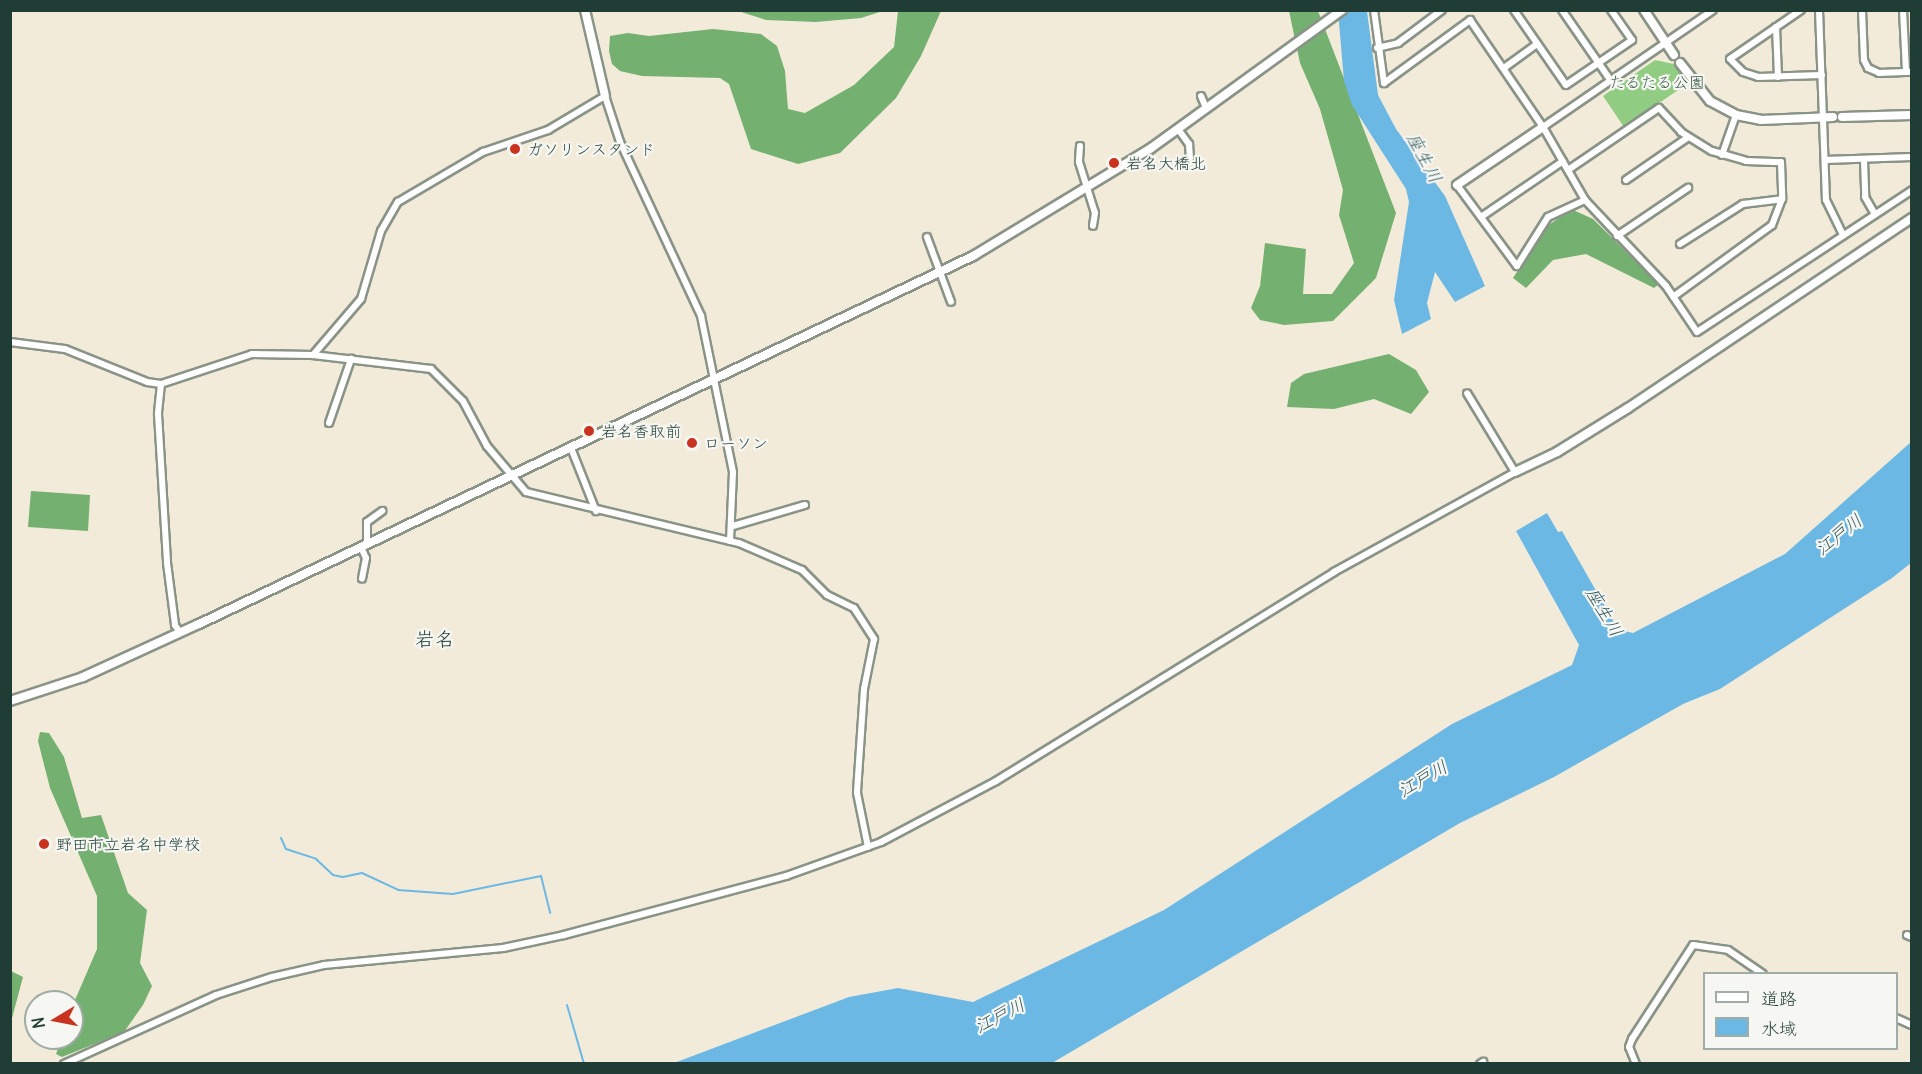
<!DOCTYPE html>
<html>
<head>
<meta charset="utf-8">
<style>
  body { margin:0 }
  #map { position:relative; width:1922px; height:1074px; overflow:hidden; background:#f3ebda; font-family:Delius,"Klee One",sans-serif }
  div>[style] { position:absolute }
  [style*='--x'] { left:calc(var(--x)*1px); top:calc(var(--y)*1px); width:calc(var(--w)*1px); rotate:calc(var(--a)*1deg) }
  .green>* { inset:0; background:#90cd82 }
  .forest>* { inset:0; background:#74b070 }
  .water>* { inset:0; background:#6cb8e5 }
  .stream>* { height:2px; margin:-1px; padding:0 1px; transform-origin:1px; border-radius:1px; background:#6cb8e5 }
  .roads { filter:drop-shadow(2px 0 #899487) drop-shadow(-2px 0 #899487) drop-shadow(0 2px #899487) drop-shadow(0 -2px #899487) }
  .street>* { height:6px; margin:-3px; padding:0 3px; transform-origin:3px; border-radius:3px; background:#fff }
  .secondary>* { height:8px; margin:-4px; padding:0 4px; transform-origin:4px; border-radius:4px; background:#fff }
  .dots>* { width:16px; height:16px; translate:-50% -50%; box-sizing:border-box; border:3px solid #f6f6f2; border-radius:50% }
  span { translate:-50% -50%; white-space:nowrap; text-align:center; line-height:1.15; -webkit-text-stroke:4.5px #f6f6f2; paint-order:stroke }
  .park-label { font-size:16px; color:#365a44 }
  .poi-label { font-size:16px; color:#1f3d34 }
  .left { translate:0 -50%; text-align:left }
  .water-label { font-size:18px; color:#325c60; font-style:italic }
  .quarter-label { font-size:20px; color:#1f3d34 }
  .frame { position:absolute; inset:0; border:12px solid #1f3d34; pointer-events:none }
  .legend { position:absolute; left:1703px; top:972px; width:195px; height:78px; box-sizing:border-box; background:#f6f6f2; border:2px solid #a0aca6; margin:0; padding:8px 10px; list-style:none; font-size:18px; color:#1f3d34 }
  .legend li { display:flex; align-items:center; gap:12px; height:30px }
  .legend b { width:30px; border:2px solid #a0aca6 }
  .north { position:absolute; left:24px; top:990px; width:60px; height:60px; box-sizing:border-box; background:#f6f6f2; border:2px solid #a0aca6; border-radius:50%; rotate:260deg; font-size:16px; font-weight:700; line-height:24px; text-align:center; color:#1f3d34 }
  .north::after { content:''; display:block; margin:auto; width:21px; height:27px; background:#c8321e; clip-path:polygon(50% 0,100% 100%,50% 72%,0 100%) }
</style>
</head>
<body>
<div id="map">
  <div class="green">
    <i style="clip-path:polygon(1655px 60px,1674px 64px,1687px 84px,1624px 127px,1603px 96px)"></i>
  </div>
  <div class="forest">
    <i style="clip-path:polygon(738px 11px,883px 11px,861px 18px,816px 22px,766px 20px)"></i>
    <i style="clip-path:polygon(898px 11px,941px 11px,921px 56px,896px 98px,840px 153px,798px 164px,751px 149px,729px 84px,720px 78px,642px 76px,620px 71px,612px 64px,609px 51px,610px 36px,628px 33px,649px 36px,713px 29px,761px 34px,777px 46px,785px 71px,788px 109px,805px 113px,854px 85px,894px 47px)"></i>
    <i style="clip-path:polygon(1289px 11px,1318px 11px,1396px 213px,1376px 278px,1333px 321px,1284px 325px,1260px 320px,1251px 308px,1260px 286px,1265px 243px,1306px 249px,1303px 294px,1332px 294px,1354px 263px,1339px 215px,1343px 190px,1320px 109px,1300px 63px)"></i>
    <i style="clip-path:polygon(1571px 209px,1593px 219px,1659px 284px,1654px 288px,1586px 254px,1553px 260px,1526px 288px,1513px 278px,1546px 227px)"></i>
    <i style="clip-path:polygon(1389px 354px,1416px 370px,1429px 392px,1411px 414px,1374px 399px,1334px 409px,1287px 407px,1291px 383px,1304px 374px)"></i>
    <i style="clip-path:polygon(31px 491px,90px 495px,88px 531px,28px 527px)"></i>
    <i style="clip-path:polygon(40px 732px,49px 733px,64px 757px,82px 818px,101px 815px,128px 893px,147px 910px,140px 963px,152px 986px,143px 1005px,124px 1032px,62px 1057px,56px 1054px,62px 1038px,72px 1038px,72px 1007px,97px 949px,97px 896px,50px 788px,38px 741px)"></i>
    <i style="clip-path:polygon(11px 971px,23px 977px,11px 1022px)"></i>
  </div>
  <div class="water">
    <i style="clip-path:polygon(1338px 11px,1367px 11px,1378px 95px,1396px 129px,1445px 196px,1485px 286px,1455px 302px,1435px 272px,1427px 303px,1431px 319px,1402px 334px,1394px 300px,1409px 202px,1406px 189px,1352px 105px,1344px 81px)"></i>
    <i style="clip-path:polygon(1911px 442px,1911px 563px,1892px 578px,1720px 689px,1683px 704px,1554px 777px,1460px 823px,1052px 1063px,674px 1063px,849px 997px,898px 988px,973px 1002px,1164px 910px,1452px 724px,1572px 665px,1579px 645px,1516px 531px,1547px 513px,1558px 532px,1562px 531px,1615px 624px,1620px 630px,1633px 633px,1785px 554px)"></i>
  </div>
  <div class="stream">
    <i style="--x:281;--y:838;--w:12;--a:66"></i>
    <i style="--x:286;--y:849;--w:32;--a:18"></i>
    <i style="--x:316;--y:859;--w:23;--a:43"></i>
    <i style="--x:333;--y:875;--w:10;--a:11"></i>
    <i style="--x:343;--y:877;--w:19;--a:-12"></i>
    <i style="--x:362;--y:873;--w:40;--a:25"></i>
    <i style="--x:398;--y:890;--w:55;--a:4.2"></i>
    <i style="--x:453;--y:894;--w:90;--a:-11.6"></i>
    <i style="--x:541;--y:876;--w:38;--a:76"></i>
    <i style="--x:567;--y:1005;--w:61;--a:73.9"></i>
  </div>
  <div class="roads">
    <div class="street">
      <i style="--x:1374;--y:10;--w:74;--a:82.2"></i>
      <i style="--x:1384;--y:83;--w:107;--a:-36.2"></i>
      <i style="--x:1470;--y:20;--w:130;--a:55.7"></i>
      <i style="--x:1543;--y:127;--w:84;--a:60.1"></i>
      <i style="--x:1585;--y:200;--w:118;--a:46.7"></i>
      <i style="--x:1666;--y:286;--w:55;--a:56"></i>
      <i style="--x:1697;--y:332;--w:258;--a:-33.4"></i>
      <i style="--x:1514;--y:10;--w:91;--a:55.3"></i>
      <i style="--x:1566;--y:85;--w:80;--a:-34.3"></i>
      <i style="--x:1632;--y:40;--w:37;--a:-125"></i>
      <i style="--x:1562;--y:10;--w:86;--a:55.4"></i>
      <i style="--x:1801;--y:10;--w:86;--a:145.4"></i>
      <i style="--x:1730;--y:59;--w:18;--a:45"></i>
      <i style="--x:1743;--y:72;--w:16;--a:18"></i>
      <i style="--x:1758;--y:77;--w:64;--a:-1.8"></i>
      <i style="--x:1819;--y:10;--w:190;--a:87.9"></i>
      <i style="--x:1826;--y:200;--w:39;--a:64"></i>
      <i style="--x:1862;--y:10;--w:50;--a:87.7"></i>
      <i style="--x:1864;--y:60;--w:9;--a:63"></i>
      <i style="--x:1868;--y:68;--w:12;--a:24"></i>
      <i style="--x:1879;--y:73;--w:33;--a:-2"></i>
      <i style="--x:1903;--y:10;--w:62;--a:87.2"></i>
      <i style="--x:1776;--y:27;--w:50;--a:87.7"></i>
      <i style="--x:1377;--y:48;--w:22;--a:-13"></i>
      <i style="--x:1398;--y:43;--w:55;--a:-36.9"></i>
      <i style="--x:1504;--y:68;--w:41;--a:-36"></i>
      <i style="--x:1201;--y:96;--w:13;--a:67"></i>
      <i style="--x:1543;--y:127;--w:206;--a:-34.5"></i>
      <i style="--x:1178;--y:129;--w:19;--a:54"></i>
      <i style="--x:1189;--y:144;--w:14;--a:86"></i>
      <i style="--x:1080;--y:146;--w:16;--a:94"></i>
      <i style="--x:1079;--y:162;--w:53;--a:72.6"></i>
      <i style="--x:1095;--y:213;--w:13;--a:99"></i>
      <i style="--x:1722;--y:155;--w:42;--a:-70.7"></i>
      <i style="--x:1825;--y:160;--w:87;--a:-2"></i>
      <i style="--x:1864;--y:160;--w:37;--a:88"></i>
      <i style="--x:1865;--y:197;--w:20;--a:60"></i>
      <i style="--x:1568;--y:170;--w:110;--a:-34.3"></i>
      <i style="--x:1659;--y:108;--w:33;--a:47"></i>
      <i style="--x:1681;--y:132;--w:36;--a:32"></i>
      <i style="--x:1712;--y:151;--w:35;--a:16"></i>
      <i style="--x:1746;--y:161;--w:35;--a:2"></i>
      <i style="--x:1781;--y:162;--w:37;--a:88"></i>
      <i style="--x:1782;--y:199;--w:28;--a:111"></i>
      <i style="--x:1772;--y:225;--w:122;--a:144"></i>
      <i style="--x:1626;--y:180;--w:74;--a:-34.5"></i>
      <i style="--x:1457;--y:185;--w:101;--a:53.5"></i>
      <i style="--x:1517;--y:266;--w:58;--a:-57.7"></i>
      <i style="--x:1548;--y:217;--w:41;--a:-24.7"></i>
      <i style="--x:1481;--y:217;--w:99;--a:-34.3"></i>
      <i style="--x:1617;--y:236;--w:86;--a:-34.1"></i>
      <i style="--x:927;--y:237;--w:69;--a:69.7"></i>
      <i style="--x:1680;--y:244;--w:75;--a:-32.4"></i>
      <i style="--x:1743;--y:204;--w:39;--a:-7"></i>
      <i style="--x:10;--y:342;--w:55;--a:7.3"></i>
      <i style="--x:65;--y:349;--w:88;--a:21.9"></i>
      <i style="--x:147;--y:382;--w:14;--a:8"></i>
      <i style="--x:161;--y:384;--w:96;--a:-18.2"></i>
      <i style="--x:252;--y:354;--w:61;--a:0.9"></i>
      <i style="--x:313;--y:355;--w:74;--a:-49.4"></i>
      <i style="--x:361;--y:299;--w:71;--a:-73.6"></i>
      <i style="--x:381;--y:231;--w:34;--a:-60"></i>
      <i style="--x:398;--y:202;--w:99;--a:-30.5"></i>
      <i style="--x:483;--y:152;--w:69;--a:-18.7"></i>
      <i style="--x:548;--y:130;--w:66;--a:-30.8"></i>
      <i style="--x:605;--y:96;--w:48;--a:71.9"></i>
      <i style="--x:620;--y:142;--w:192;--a:65"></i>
      <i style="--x:701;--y:316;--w:159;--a:78.4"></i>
      <i style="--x:733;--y:472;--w:69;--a:92.5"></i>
      <i style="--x:313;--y:355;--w:119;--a:6.8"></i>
      <i style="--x:431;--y:369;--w:45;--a:45"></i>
      <i style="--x:463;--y:401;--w:51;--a:61.9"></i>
      <i style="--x:487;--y:446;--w:60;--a:49.7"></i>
      <i style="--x:526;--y:492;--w:219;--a:13.5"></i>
      <i style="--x:739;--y:543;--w:69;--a:23.2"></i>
      <i style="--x:802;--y:570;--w:35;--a:45"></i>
      <i style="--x:827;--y:595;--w:30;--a:26"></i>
      <i style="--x:854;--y:608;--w:37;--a:57"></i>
      <i style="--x:874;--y:639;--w:51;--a:101.3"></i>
      <i style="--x:864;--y:689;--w:104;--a:93.9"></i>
      <i style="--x:857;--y:793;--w:55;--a:78.5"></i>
      <i style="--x:161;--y:384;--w:30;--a:96"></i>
      <i style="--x:158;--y:414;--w:149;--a:86.5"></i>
      <i style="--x:167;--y:563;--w:63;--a:82.6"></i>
      <i style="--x:175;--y:625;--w:9;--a:58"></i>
      <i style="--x:329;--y:423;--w:68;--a:-71"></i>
      <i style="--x:571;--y:448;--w:68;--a:68.4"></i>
      <i style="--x:733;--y:526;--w:75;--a:-16.3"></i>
      <i style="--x:367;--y:544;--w:22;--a:-90"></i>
      <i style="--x:367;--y:522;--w:19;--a:-36"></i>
      <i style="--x:361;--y:547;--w:12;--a:66"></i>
      <i style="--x:366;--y:558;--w:21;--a:101"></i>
      <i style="--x:1907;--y:935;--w:5;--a:22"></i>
      <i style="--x:1896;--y:1018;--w:17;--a:24"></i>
      <i style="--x:64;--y:1064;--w:167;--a:-24.4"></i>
      <i style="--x:216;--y:995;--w:59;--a:-17.8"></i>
      <i style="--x:272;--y:977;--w:53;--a:-13"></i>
      <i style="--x:324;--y:965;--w:180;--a:-5.4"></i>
      <i style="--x:503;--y:948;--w:62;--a:-12"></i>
      <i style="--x:564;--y:935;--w:230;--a:-14.9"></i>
      <i style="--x:786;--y:876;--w:101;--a:-19.7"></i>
      <i style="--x:881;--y:842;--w:130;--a:-27.9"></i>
      <i style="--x:996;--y:781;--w:397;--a:-31.7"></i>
      <i style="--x:1334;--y:572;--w:207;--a:-28.9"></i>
      <i style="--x:1515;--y:472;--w:92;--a:-121.3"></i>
      <i style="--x:1480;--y:1064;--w:4;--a:-34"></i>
      <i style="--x:1636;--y:1064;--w:18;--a:-112"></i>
      <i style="--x:1629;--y:1047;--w:9;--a:-69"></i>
      <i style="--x:1632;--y:1039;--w:112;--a:-57"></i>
      <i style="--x:1693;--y:945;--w:35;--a:8"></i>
      <i style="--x:1728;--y:950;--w:42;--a:34.4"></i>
    </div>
    <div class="secondary">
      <i style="--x:585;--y:10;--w:88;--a:76.9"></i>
      <i style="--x:1644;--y:10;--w:54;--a:56.3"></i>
      <i style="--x:1680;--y:63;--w:48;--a:51.7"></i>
      <i style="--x:1710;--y:101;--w:30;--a:28"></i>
      <i style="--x:1736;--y:115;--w:25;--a:11"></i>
      <i style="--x:1761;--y:120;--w:72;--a:-2.4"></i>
      <i style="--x:1842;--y:117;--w:70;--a:-1.6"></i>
      <i style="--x:1457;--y:185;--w:104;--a:-34"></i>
      <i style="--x:1515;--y:472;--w:47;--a:-25.5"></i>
      <i style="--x:1557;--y:452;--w:84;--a:-31.8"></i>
      <i style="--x:1628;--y:408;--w:342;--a:-33.8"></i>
      <i style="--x:10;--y:701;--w:77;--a:-18.2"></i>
      <i style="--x:83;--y:677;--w:128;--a:-24.6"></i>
      <i style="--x:199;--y:624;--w:857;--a:-25.43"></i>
      <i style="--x:973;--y:256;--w:207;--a:-31.2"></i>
      <i style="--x:1150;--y:149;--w:237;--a:-35.9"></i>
    </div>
  </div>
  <div class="dots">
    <i style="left:515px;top:149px;background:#c8321e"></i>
    <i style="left:1114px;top:163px;background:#c8321e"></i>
    <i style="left:589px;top:431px;background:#c8321e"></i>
    <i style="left:692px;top:443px;background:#c8321e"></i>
    <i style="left:44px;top:844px;background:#c8321e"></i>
  </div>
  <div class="park-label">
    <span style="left:1657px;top:82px">たるたる公園</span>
  </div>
  <div class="poi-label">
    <span class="left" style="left:527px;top:149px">ガソリンスタンド</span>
    <span class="left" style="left:1126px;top:163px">岩名大橋北</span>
    <span class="left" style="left:601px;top:431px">岩名香取前</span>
    <span class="left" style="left:704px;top:443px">ローソン</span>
    <span class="left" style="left:56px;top:844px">野田市立岩名中学校</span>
  </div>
  <div class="water-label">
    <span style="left:1424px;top:158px;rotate:62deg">座生川</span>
    <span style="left:1839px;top:535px;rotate:-38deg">江戸川</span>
    <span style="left:1604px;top:612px;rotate:59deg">座生川</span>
    <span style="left:1423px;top:779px;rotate:-30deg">江戸川</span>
    <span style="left:1000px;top:1016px;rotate:-27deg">江戸川</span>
  </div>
  <div class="quarter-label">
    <span style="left:435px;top:638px">岩名</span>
  </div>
  <div class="frame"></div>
  <ul class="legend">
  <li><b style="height:8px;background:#fff"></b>道路</li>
  <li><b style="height:16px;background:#6cb8e5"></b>水域</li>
  </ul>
  <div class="north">N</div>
</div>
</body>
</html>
